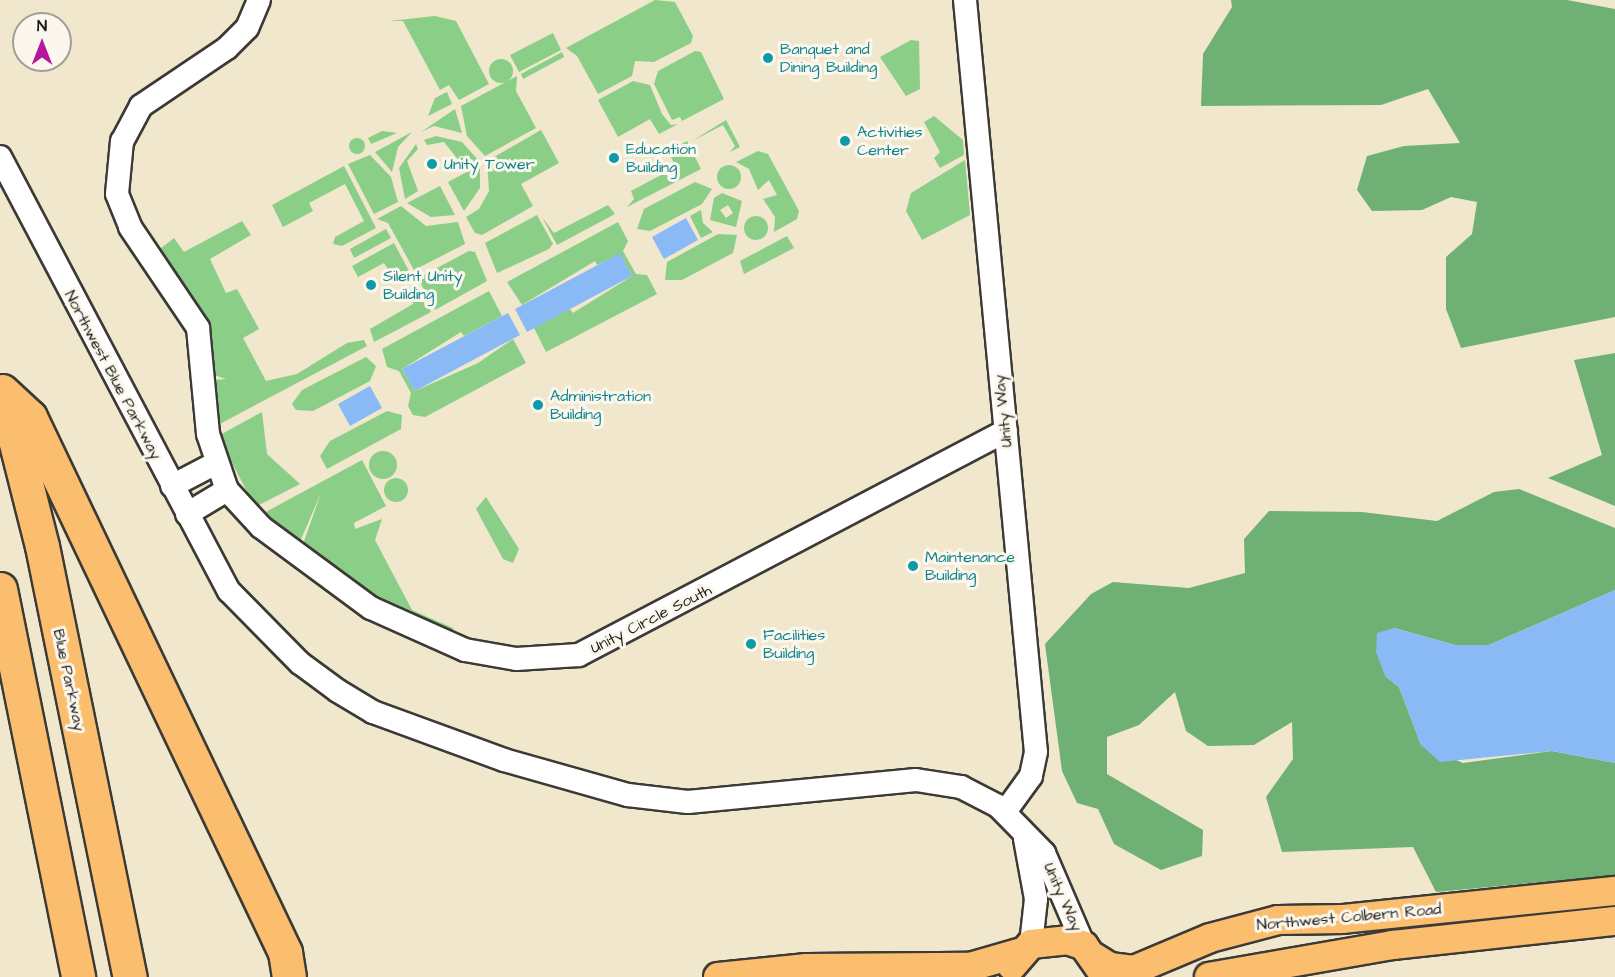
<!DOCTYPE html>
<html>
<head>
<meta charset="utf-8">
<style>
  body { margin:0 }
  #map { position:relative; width:1615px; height:977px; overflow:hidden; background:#f0e7cc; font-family:"Architects Daughter",sans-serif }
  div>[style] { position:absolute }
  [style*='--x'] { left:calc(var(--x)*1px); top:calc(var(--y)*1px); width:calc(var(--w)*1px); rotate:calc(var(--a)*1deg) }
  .green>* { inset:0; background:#8ace88 }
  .round { border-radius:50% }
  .forest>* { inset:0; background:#6fb174 }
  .water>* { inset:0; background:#89baf5 }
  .roads { filter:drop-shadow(2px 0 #3c3a36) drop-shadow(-2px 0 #3c3a36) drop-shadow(0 2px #3c3a36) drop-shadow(0 -2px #3c3a36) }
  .minor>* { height:22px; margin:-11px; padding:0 11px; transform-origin:11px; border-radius:11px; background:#fff }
  .major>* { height:28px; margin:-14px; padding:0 14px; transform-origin:14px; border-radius:14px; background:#fbbe6e }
  .highway>* { height:33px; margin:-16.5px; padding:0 16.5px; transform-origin:16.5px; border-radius:16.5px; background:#fbbe6e }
  .dots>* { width:16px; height:16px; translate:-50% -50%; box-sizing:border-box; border:3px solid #fbf7ec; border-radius:50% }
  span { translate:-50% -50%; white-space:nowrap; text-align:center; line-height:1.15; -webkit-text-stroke:6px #fbf7ec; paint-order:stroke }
  .culture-label { font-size:16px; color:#0d838f }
  .left { translate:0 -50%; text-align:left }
  .street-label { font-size:16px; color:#1c1c1c }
  .north { position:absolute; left:12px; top:12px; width:60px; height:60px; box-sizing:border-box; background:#fbf7ec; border:2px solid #a29f99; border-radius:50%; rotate:0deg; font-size:16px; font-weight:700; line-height:24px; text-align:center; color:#1c1c1c }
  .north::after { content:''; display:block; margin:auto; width:21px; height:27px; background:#b5179e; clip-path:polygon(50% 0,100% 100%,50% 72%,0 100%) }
</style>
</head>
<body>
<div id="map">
  <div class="green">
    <i style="clip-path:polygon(655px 0,675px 2px,693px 36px,691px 43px,654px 62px,635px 61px,632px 76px,598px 94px,577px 56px,566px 48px)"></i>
    <i style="clip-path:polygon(435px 16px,456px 21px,489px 84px,459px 100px,449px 85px,440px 90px,403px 21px,389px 21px)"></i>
    <i style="clip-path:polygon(553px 33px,561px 50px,519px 72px,510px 55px)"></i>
    <i style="clip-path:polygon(911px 40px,919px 41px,920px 89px,906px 96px,880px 57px)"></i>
    <i style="clip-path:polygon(695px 51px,701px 52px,724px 99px,682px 121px,680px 117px,672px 120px,654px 84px,658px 71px)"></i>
    <i style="clip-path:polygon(562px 52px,564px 57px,523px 79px,521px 74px)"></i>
    <i class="round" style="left:489px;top:59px;width:24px;height:24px"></i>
    <i style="clip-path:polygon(517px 76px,516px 91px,536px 128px,485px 156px,467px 136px,461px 106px)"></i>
    <i style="clip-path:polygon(633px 81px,650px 85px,662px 114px,671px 125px,678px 124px,659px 134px,650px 119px,618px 137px,598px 100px)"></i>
    <i style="clip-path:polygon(447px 92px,452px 104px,428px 116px,435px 98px)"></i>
    <i style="clip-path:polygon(455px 109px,462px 133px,434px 126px,421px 132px)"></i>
    <i style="clip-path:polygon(934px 116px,963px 140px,964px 155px,940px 168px,934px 158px,940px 152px,924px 122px)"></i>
    <i style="clip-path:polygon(726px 120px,740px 147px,730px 152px,735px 146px,723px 125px,692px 141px)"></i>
    <i style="clip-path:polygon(541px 130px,559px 163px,521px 184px,533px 206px,482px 235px,475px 233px,466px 217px,479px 209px,489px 191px,487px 161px)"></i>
    <i style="clip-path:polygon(382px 131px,397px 133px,371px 144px,368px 138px)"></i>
    <i style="clip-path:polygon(412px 132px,398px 147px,392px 172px,375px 152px)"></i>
    <i style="clip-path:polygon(436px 136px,462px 142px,478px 160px,464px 167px,444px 142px,427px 145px,424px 140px)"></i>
    <i class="round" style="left:349px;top:138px;width:16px;height:16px"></i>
    <i style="clip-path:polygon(687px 141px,701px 169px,627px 207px,634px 199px,631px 191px,676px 167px,668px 151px)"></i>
    <i style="clip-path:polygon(416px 144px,418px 149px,407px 161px,418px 191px,405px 199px,399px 168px)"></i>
    <i style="clip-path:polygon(758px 151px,768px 154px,799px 211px,797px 219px,774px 232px,775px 217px,763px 199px,777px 195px,769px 180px,758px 190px,749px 169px,736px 162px)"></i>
    <i style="clip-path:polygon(370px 155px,391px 177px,398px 202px,374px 214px,348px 164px)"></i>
    <i style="clip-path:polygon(965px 160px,970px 215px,922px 240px,906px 211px,911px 193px)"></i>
    <i style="clip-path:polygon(480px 165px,480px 188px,464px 211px,448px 182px)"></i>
    <i class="round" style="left:717px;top:165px;width:24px;height:24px"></i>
    <i style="clip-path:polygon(344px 166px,376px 228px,342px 246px,333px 244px,335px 237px,364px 221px,345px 184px,309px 203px,313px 211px,283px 227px,272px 205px)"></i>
    <i style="clip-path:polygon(695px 182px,712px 189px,702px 204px,650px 231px,637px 229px,644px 209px)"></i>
    <i style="clip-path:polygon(440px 186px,455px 215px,431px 217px,407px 203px)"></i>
    <i style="clip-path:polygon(evenodd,722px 193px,742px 201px,736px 227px,710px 220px,714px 198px,722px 193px,728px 205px,733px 213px,726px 218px,720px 210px,728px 205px)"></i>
    <i style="clip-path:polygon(608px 205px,615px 214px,557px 245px,542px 217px,554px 233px)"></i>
    <i style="clip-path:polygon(401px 206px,426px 226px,458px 222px,465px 244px,414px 270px,388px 223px,377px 219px)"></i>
    <i style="clip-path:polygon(701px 210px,703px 223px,713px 232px,701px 238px,690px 216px)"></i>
    <i style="clip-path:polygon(537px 215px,553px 244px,549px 249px,497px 273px,485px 243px)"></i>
    <i class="round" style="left:744px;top:216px;width:24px;height:24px"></i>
    <i style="clip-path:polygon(242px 221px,251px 235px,210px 259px,226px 293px,237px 289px,259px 329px,243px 338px,266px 381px,297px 374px,347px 343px,364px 340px,367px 346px,216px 426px,212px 380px,226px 379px,211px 374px,198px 309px,160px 249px,174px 238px,184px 252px)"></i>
    <i style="clip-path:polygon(618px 222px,628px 241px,623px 251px,636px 274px,647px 275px,657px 294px,546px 352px,534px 328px,570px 309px,573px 313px,632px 276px,620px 254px,597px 265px,595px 261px,522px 305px,507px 282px)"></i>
    <i style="clip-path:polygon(386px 229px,391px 238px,354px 258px,350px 249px)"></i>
    <i style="clip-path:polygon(718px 234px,737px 235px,733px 253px,682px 280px,665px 280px,667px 262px)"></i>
    <i style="clip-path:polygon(787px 236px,794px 248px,744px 274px,740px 261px)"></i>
    <i style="clip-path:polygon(394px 243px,431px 312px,374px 342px,370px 329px,413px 304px,413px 281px,407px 274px,390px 273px,384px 263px,358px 277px,352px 266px)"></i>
    <i style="clip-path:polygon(469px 251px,475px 252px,487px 281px,435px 310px,418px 278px)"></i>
    <i style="clip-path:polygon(489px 291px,502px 316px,464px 336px,461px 332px,402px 369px,415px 391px,478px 363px,513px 339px,526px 363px,425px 417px,413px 415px,408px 406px,411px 393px,399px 371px,387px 367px,382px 349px)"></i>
    <i style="clip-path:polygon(366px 357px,376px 366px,370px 381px,313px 411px,296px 410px,292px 404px,302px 390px)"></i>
    <i style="clip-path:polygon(387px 411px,402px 415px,401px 429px,327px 469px,320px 456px,330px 441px)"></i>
    <i style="clip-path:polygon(262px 412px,267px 454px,300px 484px,255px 507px,218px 436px)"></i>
    <i class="round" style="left:369px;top:451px;width:28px;height:28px"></i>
    <i style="clip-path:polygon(362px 460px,386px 506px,354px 523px,355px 529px,382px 519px,375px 540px,412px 610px,453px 628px,453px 633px,396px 612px,302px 547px,321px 493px,299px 544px,262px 514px)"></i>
    <i class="round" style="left:384px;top:478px;width:24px;height:24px"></i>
    <i style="clip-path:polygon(486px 497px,519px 549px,513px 563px,503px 559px,476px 509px)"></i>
  </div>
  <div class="forest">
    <i style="clip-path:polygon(1231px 0,1567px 0,1615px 9px,1615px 317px,1461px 348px,1446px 309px,1446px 257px,1472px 234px,1477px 202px,1451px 197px,1422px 210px,1372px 211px,1357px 190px,1367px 156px,1404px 146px,1460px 143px,1428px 89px,1381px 105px,1201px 106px,1203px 54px,1232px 7px)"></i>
    <i style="clip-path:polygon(1615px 353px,1615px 506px,1548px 478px,1602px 455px,1574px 360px)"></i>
    <i style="clip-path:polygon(1519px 489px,1615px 528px,1615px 590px,1489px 645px,1455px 645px,1394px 628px,1385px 676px,1399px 687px,1421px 745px,1463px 763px,1552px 751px,1615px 763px,1615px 875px,1436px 892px,1413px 847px,1282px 852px,1266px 797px,1293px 759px,1292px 722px,1254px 745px,1208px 746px,1186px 731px,1175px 692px,1139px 725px,1107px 737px,1107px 774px,1203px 830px,1202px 856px,1161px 870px,1114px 844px,1098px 809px,1077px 803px,1062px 771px,1045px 644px,1091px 594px,1113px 582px,1189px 588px,1245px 573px,1244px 539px,1269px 511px,1362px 512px,1437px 521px,1494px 492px)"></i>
  </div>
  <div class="water">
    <i style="clip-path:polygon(686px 218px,698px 240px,664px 259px,652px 237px)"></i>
    <i style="clip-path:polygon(620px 253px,632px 276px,527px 332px,515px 309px)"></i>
    <i style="clip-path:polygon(508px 313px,520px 335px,415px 391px,402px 369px)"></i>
    <i style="clip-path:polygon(370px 386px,382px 408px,350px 426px,338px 404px)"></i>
    <i style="clip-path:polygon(1615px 590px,1615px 763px,1552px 751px,1440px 762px,1421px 745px,1399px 687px,1385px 676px,1376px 652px,1377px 633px,1394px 628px,1455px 645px,1489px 645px)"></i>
  </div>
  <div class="roads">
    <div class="minor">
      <i style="--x:259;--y:0;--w:30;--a:113"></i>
      <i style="--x:247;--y:28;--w:28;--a:135"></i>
      <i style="--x:227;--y:48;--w:104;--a:146"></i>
      <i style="--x:141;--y:106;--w:40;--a:118"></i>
      <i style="--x:122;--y:141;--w:53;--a:95.4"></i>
      <i style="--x:117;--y:194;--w:35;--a:68"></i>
      <i style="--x:130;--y:227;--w:122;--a:56"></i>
      <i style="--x:198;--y:328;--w:106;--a:84.6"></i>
      <i style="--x:208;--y:434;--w:59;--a:71.3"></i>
      <i style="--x:227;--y:490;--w:50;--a:47.4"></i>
      <i style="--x:261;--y:527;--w:137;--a:36.4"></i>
      <i style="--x:371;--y:608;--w:103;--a:24.1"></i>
      <i style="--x:465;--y:650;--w:52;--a:10"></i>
      <i style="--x:516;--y:659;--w:63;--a:-3.6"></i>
      <i style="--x:579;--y:655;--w:482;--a:-27.7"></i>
      <i style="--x:965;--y:0;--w:755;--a:84.61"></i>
      <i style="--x:1036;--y:752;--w:25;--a:102"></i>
      <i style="--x:1031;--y:776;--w:44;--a:125.8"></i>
      <i style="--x:0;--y:157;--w:491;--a:62.2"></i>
      <i style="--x:229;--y:591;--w:101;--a:45.4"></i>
      <i style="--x:300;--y:663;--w:47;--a:36.4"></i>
      <i style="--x:338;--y:691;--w:41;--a:31"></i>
      <i style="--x:373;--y:712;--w:140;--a:20.1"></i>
      <i style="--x:504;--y:760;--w:129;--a:15.8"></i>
      <i style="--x:628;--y:795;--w:60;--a:6.7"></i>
      <i style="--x:688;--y:802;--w:229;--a:-5.5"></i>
      <i style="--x:916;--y:780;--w:46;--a:8.8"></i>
      <i style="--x:961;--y:787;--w:42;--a:27.2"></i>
      <i style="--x:998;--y:806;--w:66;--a:45.6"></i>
      <i style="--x:1044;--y:853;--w:101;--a:66.7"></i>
      <i style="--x:172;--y:486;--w:47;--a:-27.6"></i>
      <i style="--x:187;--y:514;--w:47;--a:-31"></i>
      <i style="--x:1025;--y:839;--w:61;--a:79.6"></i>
      <i style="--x:1036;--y:899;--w:45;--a:96.3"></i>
    </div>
    <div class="major">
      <i style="--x:1094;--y:957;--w:19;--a:32"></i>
      <i style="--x:1110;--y:967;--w:24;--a:7"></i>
      <i style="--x:1134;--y:970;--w:82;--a:-22.8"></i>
      <i style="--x:1210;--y:938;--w:70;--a:-14.8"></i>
      <i style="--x:1278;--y:920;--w:65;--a:-0.9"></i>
      <i style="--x:1343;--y:919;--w:273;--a:-5.9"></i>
      <i style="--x:1012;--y:966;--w:29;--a:-49"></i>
      <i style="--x:1031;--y:944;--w:36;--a:-6"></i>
      <i style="--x:1067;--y:940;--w:18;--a:19"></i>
      <i style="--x:1084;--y:946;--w:32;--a:55"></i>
      <i style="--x:718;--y:977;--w:89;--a:-5.8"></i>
      <i style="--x:807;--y:968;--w:163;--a:-0.4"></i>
      <i style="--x:970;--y:967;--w:54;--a:-16.1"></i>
      <i style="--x:1209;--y:977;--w:187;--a:-9.9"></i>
      <i style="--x:1393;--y:945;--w:223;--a:-6.2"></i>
    </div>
    <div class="highway">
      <i style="--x:2;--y:391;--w:38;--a:43"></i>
      <i style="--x:30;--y:417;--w:593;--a:64.52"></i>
      <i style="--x:285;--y:952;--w:25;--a:81"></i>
      <i style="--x:6;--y:404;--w:146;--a:75.8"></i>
      <i style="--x:42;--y:546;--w:440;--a:78.5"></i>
      <i style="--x:0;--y:589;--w:396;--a:78.6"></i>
    </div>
  </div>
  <div class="dots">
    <i style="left:768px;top:58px;background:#0f9aa8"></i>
    <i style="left:845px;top:141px;background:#0f9aa8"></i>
    <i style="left:614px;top:158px;background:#0f9aa8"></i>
    <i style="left:432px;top:164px;background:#0f9aa8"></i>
    <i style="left:371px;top:285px;background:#0f9aa8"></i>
    <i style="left:538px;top:405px;background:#0f9aa8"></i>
    <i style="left:913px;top:566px;background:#0f9aa8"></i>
    <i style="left:751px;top:644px;background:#0f9aa8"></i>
  </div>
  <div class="culture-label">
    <span class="left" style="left:780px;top:58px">Banquet and<br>Dining Building</span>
    <span class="left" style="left:857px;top:141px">Activities<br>Center</span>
    <span class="left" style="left:626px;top:158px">Education<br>Building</span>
    <span class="left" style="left:444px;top:164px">Unity Tower</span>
    <span class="left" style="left:383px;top:285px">Silent Unity<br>Building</span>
    <span class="left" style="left:550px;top:405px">Administration<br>Building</span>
    <span class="left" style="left:925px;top:566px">Maintenance<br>Building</span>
    <span class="left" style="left:763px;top:644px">Facilities<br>Building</span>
  </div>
  <div class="street-label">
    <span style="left:113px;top:375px;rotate:62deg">Northwest Blue Parkway</span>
    <span style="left:1003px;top:411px;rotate:-96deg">Unity Way</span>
    <span style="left:651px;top:619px;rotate:-27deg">Unity Circle South</span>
    <span style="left:69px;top:680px;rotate:78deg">Blue Parkway</span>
    <span style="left:1063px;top:897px;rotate:66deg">Unity Way</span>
    <span style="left:1349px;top:917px;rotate:-5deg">Northwest Colbern Road</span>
  </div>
  <div class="north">N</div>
</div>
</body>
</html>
